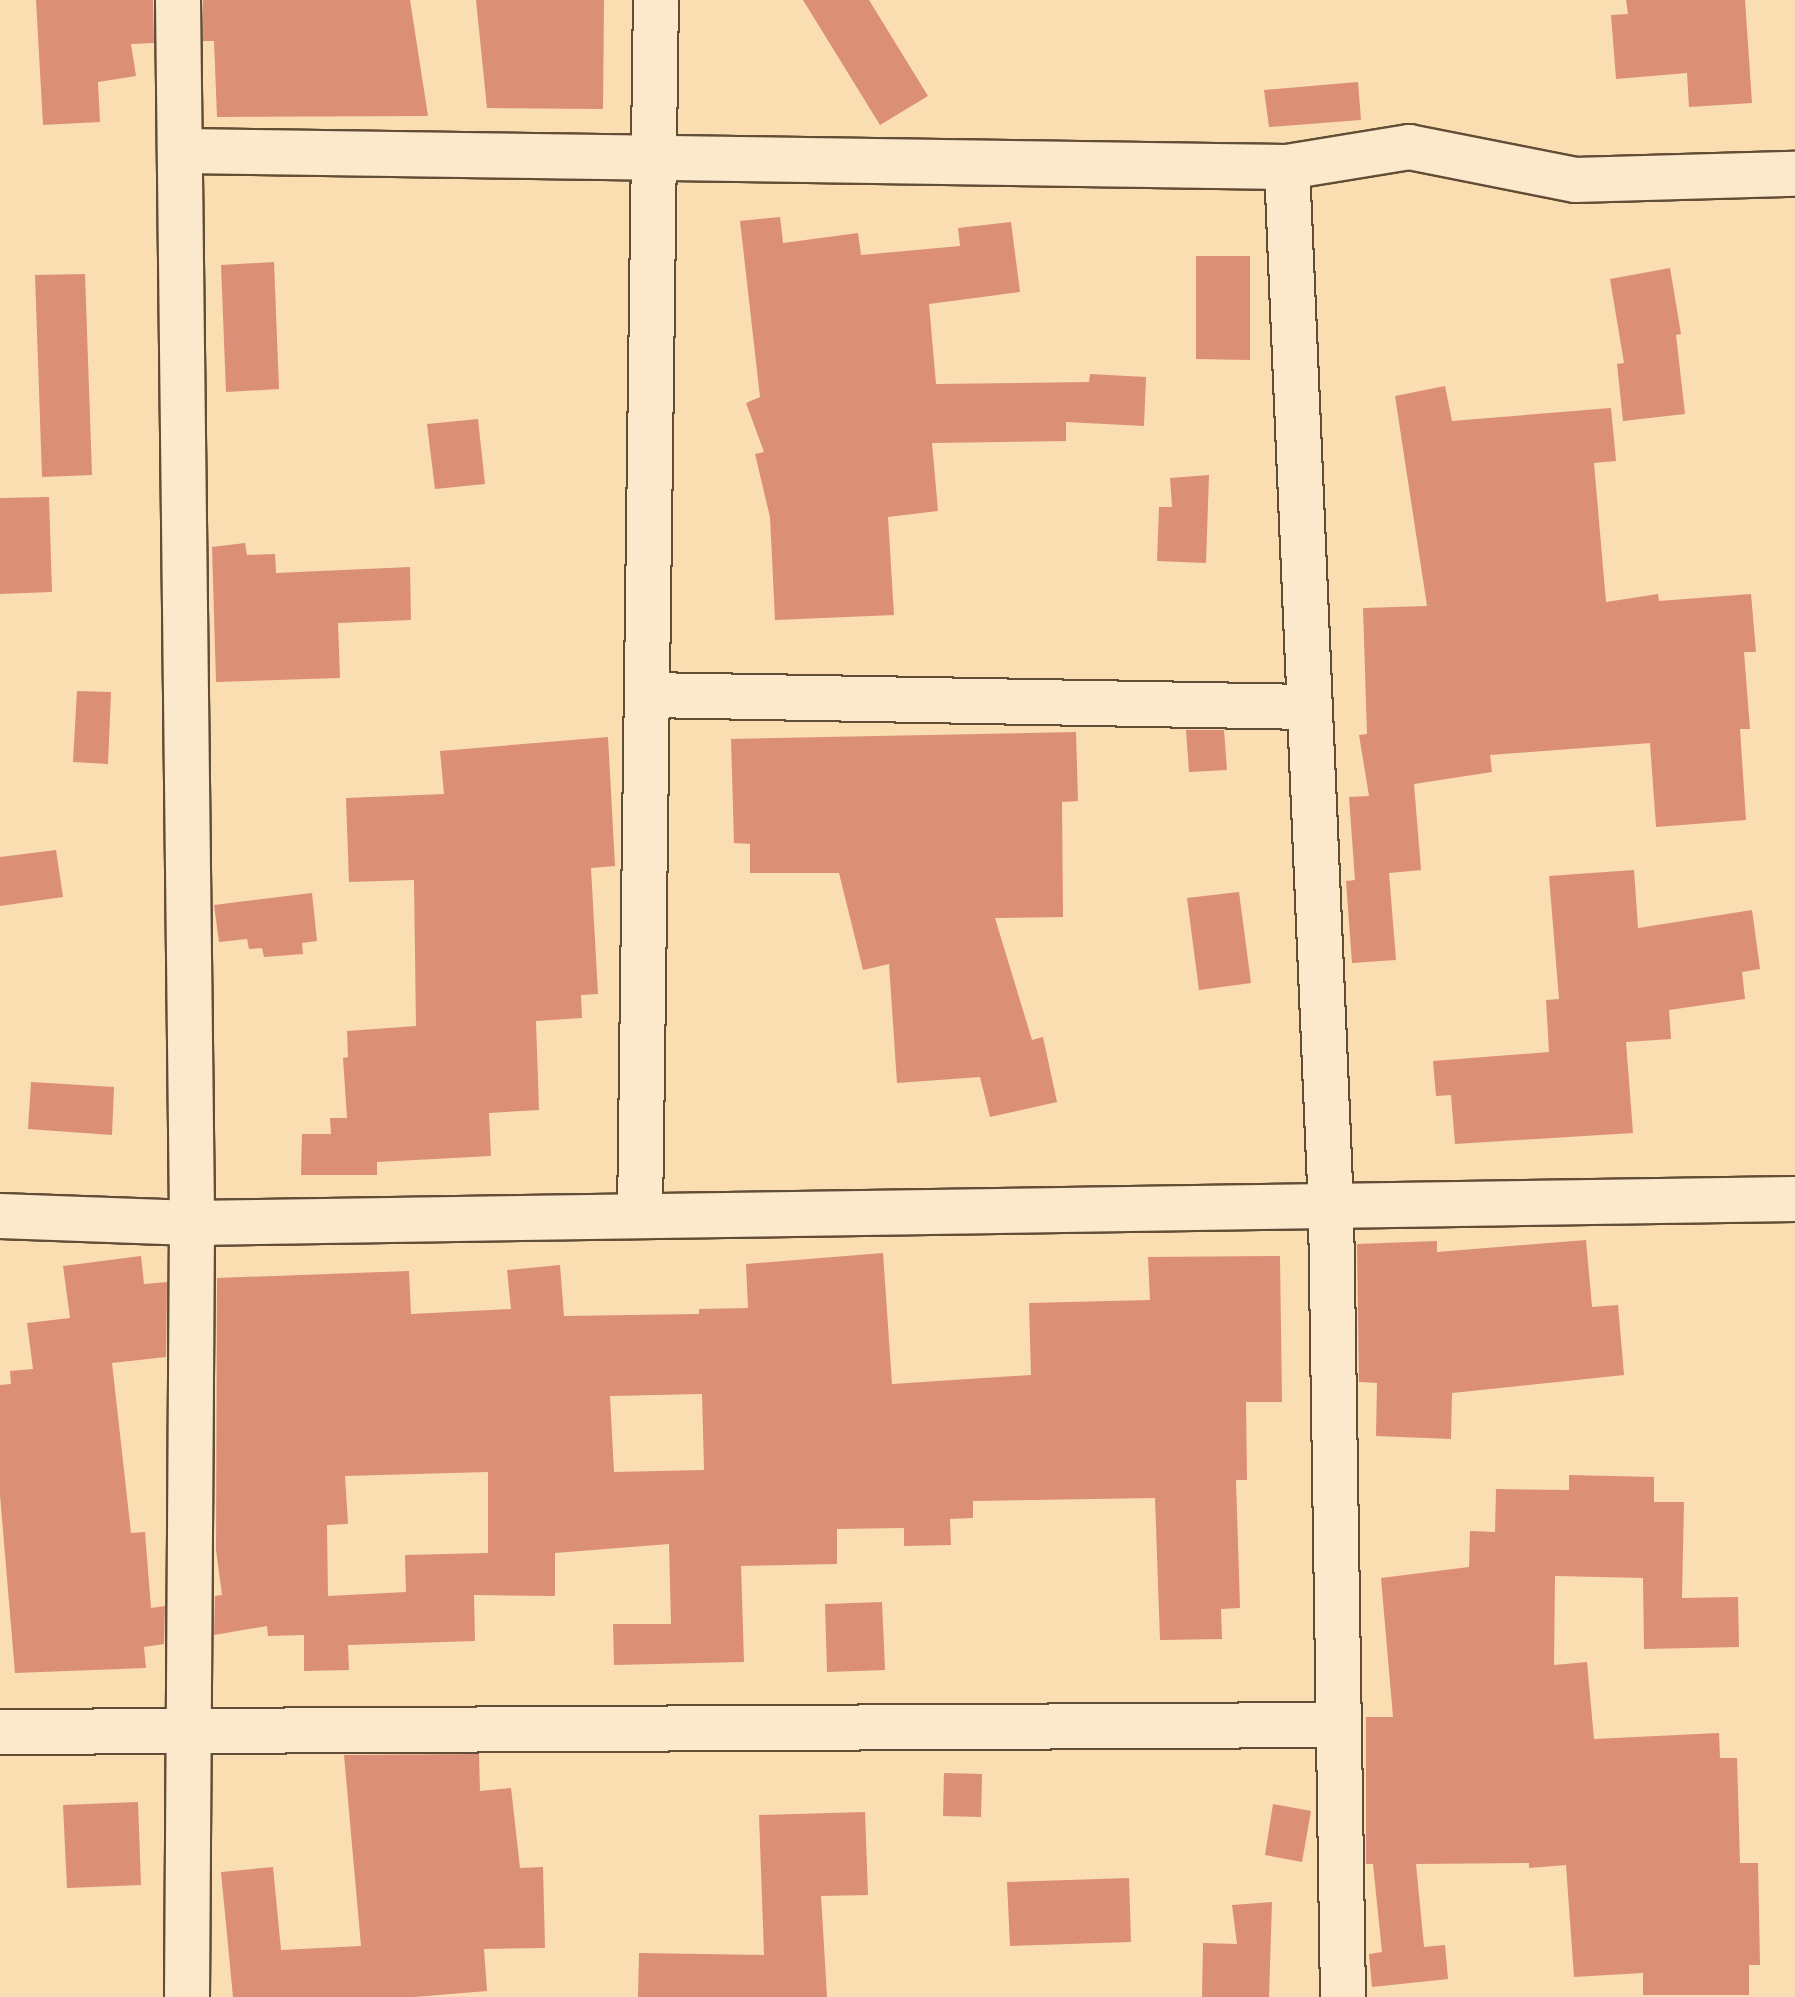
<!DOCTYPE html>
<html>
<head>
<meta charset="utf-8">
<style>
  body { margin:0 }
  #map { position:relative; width:1795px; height:1997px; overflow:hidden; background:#faddb0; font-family:"Sorts Mill Goudy",serif }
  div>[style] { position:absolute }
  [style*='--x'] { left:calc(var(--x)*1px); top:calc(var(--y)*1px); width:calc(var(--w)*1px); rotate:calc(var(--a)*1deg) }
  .building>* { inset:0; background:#db8f77 }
  .roads { filter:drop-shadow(2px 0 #624d36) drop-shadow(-2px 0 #624d36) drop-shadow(0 2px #624d36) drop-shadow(0 -2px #624d36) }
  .street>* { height:44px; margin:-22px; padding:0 22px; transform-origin:22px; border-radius:22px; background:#fce9cc }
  span { translate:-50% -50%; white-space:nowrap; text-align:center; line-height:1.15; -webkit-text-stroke:6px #fce9cc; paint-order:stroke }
</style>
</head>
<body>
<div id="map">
  <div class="building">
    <i style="clip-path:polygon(36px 0,153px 0,154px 43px,131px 44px,136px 76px,98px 82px,100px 122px,43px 125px)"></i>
    <i style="clip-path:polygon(203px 0,410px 0,428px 116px,217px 117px,214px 41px,203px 41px)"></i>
    <i style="clip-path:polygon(476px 0,604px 0,603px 109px,487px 108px)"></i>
    <i style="clip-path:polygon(803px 0,869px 0,928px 96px,880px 125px)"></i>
    <i style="clip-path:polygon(1626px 0,1745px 0,1752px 103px,1689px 107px,1687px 73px,1616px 79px,1611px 15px,1628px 14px)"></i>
    <i style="clip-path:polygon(1358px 82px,1361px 120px,1269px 127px,1264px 90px)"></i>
    <i style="clip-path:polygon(780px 217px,783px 243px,858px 233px,861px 255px,960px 246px,958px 228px,1011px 222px,1020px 292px,929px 304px,936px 384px,1089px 382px,1090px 374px,1146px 377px,1144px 426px,1066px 422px,1066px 441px,932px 443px,938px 511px,888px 517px,894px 615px,775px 620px,770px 517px,755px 454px,764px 452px,746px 403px,760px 397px,740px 221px)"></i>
    <i style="clip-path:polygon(1196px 256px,1250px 256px,1250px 360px,1196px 359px)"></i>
    <i style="clip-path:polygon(274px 262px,279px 389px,226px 392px,221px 265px)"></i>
    <i style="clip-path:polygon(1670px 268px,1681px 334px,1676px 335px,1685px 414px,1623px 421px,1617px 364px,1624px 363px,1610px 279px)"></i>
    <i style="clip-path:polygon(85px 274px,92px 475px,42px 477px,35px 275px)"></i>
    <i style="clip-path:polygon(1445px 386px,1452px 421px,1611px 408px,1616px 461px,1594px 463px,1606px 602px,1658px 594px,1659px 601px,1751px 594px,1756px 652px,1744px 652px,1750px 729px,1740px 729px,1746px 820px,1656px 827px,1650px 743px,1490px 755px,1492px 772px,1414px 784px,1421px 870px,1389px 873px,1396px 960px,1352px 963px,1346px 881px,1355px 880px,1349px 797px,1369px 796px,1359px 735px,1367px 734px,1363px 608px,1427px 606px,1395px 396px)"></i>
    <i style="clip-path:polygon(478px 419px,485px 484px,435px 489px,427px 424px)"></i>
    <i style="clip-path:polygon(1209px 475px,1206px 563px,1157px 561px,1159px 507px,1172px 507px,1170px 478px)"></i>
    <i style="clip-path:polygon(49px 497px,52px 592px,0 594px,0 498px)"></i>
    <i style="clip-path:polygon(245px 543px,247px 555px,275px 554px,276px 573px,410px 567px,411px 620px,338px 623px,340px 678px,216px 682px,212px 547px)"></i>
    <i style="clip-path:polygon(77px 691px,111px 692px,108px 764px,73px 762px)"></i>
    <i style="clip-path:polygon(1186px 730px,1224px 730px,1227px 770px,1189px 772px)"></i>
    <i style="clip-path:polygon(1076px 732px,1078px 801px,1062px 802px,1063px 917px,995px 918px,1032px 1040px,1043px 1037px,1057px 1102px,990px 1117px,980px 1077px,897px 1083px,889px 964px,863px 970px,839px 873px,750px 873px,750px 844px,734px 843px,731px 739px)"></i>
    <i style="clip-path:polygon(608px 737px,615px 866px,591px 868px,598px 994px,581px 995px,582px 1018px,536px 1021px,539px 1110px,489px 1113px,491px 1156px,377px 1162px,377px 1175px,301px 1175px,302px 1134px,331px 1134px,330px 1118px,347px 1118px,343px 1058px,348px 1057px,347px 1031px,416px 1026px,414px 880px,349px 882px,346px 798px,444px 794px,440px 751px)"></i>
    <i style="clip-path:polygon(56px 850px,63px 897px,0 906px,0 857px)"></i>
    <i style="clip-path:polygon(1634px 870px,1638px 928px,1752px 910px,1760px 969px,1742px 972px,1745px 999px,1669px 1010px,1671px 1039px,1626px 1042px,1633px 1133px,1455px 1144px,1451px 1095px,1436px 1096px,1433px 1061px,1549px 1052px,1546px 1000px,1559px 999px,1549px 876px)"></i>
    <i style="clip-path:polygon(1239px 892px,1251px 983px,1199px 990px,1187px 898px)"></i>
    <i style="clip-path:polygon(312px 893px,317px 941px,302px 943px,303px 954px,264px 957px,262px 948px,249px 949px,247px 939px,219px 942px,214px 905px)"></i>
    <i style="clip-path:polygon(31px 1082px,114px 1087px,112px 1135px,28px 1129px)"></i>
    <i style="clip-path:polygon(1586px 1240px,1592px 1307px,1618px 1305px,1624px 1375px,1452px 1393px,1451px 1439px,1376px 1436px,1377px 1383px,1359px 1382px,1357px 1244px,1437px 1241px,1437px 1252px)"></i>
    <i style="clip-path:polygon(evenodd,883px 1253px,892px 1384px,1031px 1375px,1029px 1303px,1150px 1300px,1148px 1257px,1280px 1256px,1282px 1402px,1246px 1402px,1247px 1480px,1236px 1480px,1240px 1608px,1221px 1609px,1222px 1639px,1160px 1640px,1155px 1498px,973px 1501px,973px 1518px,950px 1519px,951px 1545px,904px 1546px,904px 1528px,837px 1529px,837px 1564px,741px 1566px,744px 1662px,614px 1665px,613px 1624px,671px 1624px,669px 1544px,555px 1553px,555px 1596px,474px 1595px,475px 1641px,348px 1645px,349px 1670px,304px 1671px,304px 1635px,268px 1636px,267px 1626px,214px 1635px,215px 1596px,222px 1595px,216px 1550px,217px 1278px,409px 1271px,411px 1314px,511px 1309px,507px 1270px,560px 1265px,564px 1316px,699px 1314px,699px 1309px,748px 1308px,746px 1264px,883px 1253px,702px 1394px,704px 1470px,614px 1472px,610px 1396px,702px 1394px,883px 1253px,488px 1472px,488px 1553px,405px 1555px,406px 1592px,328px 1596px,327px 1525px,348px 1524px,345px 1476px,488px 1472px)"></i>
    <i style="clip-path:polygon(141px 1256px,144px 1284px,167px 1282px,166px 1357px,112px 1363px,131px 1533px,145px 1532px,151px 1608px,165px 1606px,164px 1644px,144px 1647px,146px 1668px,15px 1673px,0 1495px,0 1385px,11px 1384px,10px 1371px,33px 1369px,27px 1323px,70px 1318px,63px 1266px)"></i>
    <i style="clip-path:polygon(1569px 1475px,1654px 1477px,1654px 1502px,1684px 1502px,1682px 1598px,1738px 1597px,1739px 1647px,1644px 1649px,1643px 1578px,1555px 1576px,1554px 1665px,1587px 1662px,1594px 1739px,1719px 1733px,1720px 1758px,1737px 1758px,1740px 1863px,1758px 1863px,1760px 1965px,1749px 1965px,1749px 1995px,1643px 1995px,1643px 1973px,1574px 1977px,1566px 1865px,1529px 1868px,1529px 1863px,1416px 1864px,1424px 1947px,1445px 1945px,1448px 1979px,1372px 1987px,1369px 1954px,1382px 1952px,1373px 1864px,1366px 1864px,1366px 1717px,1393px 1717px,1381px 1578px,1469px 1567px,1470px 1531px,1495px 1532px,1496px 1489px,1569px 1490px)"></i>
    <i style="clip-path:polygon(882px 1602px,885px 1670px,827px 1672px,825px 1604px)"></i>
    <i style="clip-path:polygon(479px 1754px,480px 1791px,511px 1788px,520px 1868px,543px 1867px,545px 1948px,484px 1949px,487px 1991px,414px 1997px,233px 1997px,221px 1872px,273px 1867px,281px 1950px,361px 1946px,344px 1755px)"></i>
    <i style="clip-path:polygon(944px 1773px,982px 1774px,981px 1817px,943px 1816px)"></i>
    <i style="clip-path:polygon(138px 1802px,141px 1885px,67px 1888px,63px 1805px)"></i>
    <i style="clip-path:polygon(1273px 1804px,1311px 1811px,1302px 1862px,1265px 1855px)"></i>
    <i style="clip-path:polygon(865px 1812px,868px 1895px,821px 1896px,827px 1997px,638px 1997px,639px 1953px,764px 1955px,759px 1815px)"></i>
    <i style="clip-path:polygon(1129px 1878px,1131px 1942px,1010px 1946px,1007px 1882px)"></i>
    <i style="clip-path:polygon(1272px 1902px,1269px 1997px,1202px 1997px,1203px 1943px,1237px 1944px,1232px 1905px)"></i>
  </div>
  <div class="roads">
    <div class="street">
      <i style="--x:178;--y:0;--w:1223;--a:89.34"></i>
      <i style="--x:192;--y:1223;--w:774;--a:90.37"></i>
      <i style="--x:183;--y:151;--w:1104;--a:0.83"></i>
      <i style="--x:1287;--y:167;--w:124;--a:-9.3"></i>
      <i style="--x:1409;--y:147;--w:169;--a:11.2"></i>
      <i style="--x:1575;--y:180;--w:220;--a:-1.6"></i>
      <i style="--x:1287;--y:167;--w:1043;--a:87.58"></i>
      <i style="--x:1331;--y:1209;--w:788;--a:89.13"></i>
      <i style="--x:648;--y:695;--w:662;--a:1.04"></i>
      <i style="--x:0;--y:1216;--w:192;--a:2.1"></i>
      <i style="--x:192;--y:1223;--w:1603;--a:-0.86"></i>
      <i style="--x:640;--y:1216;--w:1216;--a:-89.25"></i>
      <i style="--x:0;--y:1732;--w:1339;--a:-0.3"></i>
    </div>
  </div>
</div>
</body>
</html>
